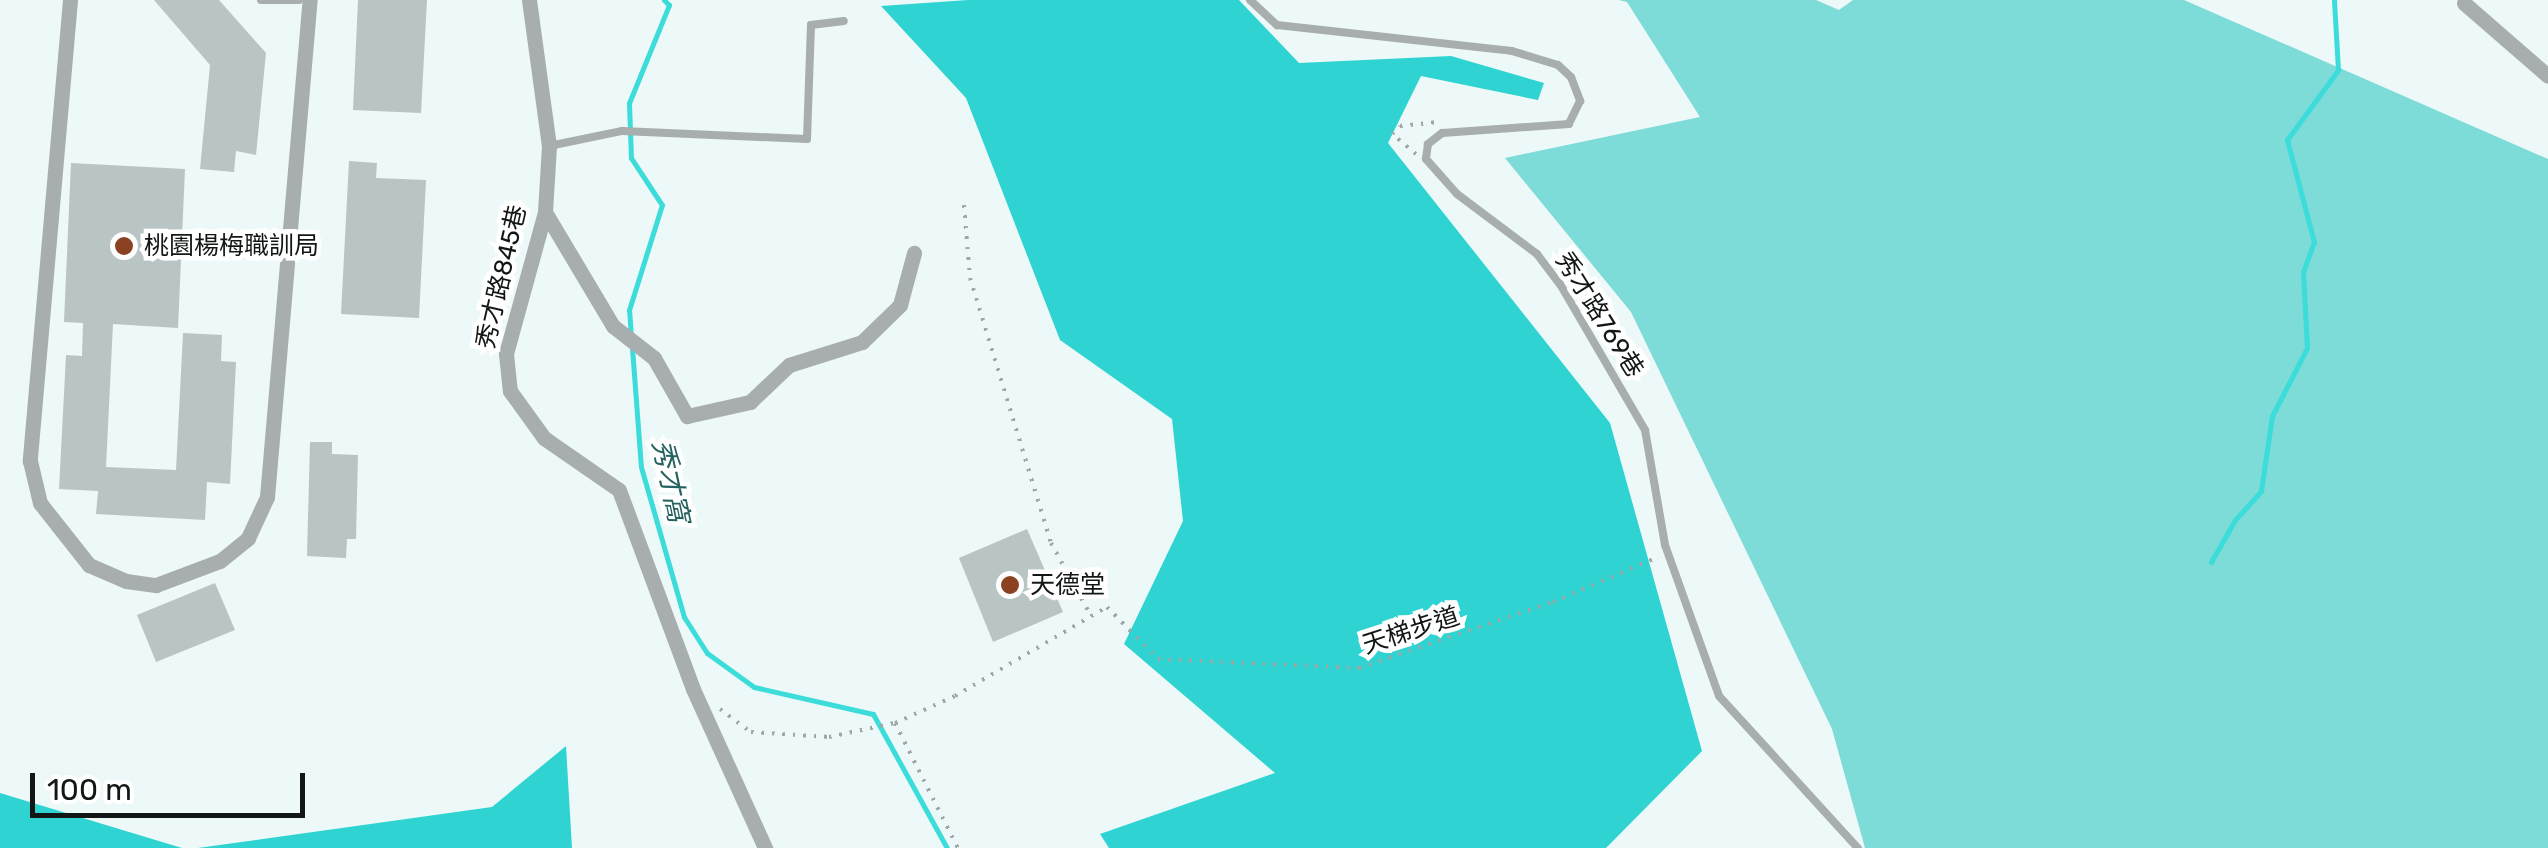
<!DOCTYPE html>
<html>
<head>
<meta charset="utf-8">
<style>
  body { margin:0 }
  #map { position:relative; width:2548px; height:848px; overflow:hidden; background:#edf8f8; font-family:Rubik,"Noto Sans TC",sans-serif }
  div>[style] { position:absolute }
  [style*='--x'] { left:calc(var(--x)*1px); top:calc(var(--y)*1px); width:calc(var(--w)*1px); rotate:calc(var(--a)*1deg) }
  .green>* { inset:0; background:#7ddbd8 }
  .forest>* { inset:0; background:#2fd4d2 }
  .stream>* { height:5px; margin:-2.5px; padding:0 2.5px; transform-origin:2.5px; border-radius:2.5px; background:#3bdcd9 }
  .building>* { inset:0; background:#b9c4c4 }
  .path>* { height:4px; margin-top:-2px; transform-origin:0; background:repeating-linear-gradient(90deg,#9fa7a7 0 2.5px,transparent 0 10.5px) }
  .lane>* { height:8px; margin:-4px; padding:0 4px; transform-origin:4px; border-radius:4px; background:#a8adad }
  .street>* { height:15px; margin:-7.5px; padding:0 7.5px; transform-origin:7.5px; border-radius:7.5px; background:#a8adad }
  .dots>* { width:28px; height:28px; translate:-50% -50%; box-sizing:border-box; border:5px solid #fff; border-radius:50% }
  span { translate:-50% -50%; white-space:nowrap; text-align:center; line-height:1.15; -webkit-text-stroke:9px #fff; paint-order:stroke }
  .poi-label { font-size:25px; color:#131616 }
  .left { translate:0 -50%; text-align:left }
  .street-label { font-size:25px; color:#131616 }
  .water-label { font-size:28px; color:#246260; font-style:italic }
  .scale { position:absolute; left:30px; top:773px; width:275px; height:45px; box-sizing:border-box; border:5px solid #131616; border-top:0; padding-left:12px; font-size:30px; line-height:35px; white-space:nowrap; color:#131616; -webkit-text-stroke:8px #fff; paint-order:stroke }
</style>
</head>
<body>
<div id="map">
  <div class="green">
    <i style="clip-path:polygon(1619px 0,1816px 0,1839px 10px,1853px 0,2184px 0,2548px 159px,2548px 848px,1865px 848px,1832px 729px,1631px 312px,1505px 158px,1700px 117px,1627px 2px)"></i>
  </div>
  <div class="forest">
    <i style="clip-path:polygon(968px 0,1239px 0,1299px 63px,1451px 56px,1544px 83px,1538px 100px,1421px 76px,1388px 143px,1610px 423px,1702px 751px,1606px 848px,1109px 848px,1100px 834px,1275px 773px,1124px 644px,1183px 521px,1172px 419px,1060px 340px,966px 98px,881px 6px)"></i>
    <i style="clip-path:polygon(566px 746px,572px 848px,198px 848px,492px 807px)"></i>
    <i style="clip-path:polygon(0 793px,182px 848px,0 848px)"></i>
  </div>
  <div class="stream">
    <i style="--x:631;--y:337;--w:27;--a:-94"></i>
    <i style="--x:629;--y:310;--w:110;--a:-72.6"></i>
    <i style="--x:662;--y:205;--w:56;--a:-123.4"></i>
    <i style="--x:631;--y:158;--w:55;--a:-92.1"></i>
    <i style="--x:629;--y:103;--w:106;--a:-67.8"></i>
    <i style="--x:669;--y:5;--w:7;--a:-135"></i>
    <i style="--x:632;--y:348;--w:119;--a:85.7"></i>
    <i style="--x:641;--y:467;--w:156;--a:74"></i>
    <i style="--x:684;--y:617;--w:43;--a:57.4"></i>
    <i style="--x:707;--y:653;--w:58;--a:35.9"></i>
    <i style="--x:754;--y:687;--w:122;--a:12.8"></i>
    <i style="--x:873;--y:714;--w:153;--a:61.1"></i>
    <i style="--x:2211;--y:562;--w:48;--a:-60.3"></i>
    <i style="--x:2235;--y:520;--w:39;--a:-48"></i>
    <i style="--x:2261;--y:491;--w:76;--a:-81.7"></i>
    <i style="--x:2272;--y:416;--w:76;--a:-62.8"></i>
    <i style="--x:2307;--y:348;--w:76;--a:-93"></i>
    <i style="--x:2303;--y:272;--w:32;--a:-70"></i>
    <i style="--x:2314;--y:242;--w:106;--a:-104.8"></i>
    <i style="--x:2287;--y:140;--w:87;--a:-53.9"></i>
    <i style="--x:2338;--y:70;--w:70;--a:-93.3"></i>
  </div>
  <div class="building">
    <i style="clip-path:polygon(154px 0,219px 0,266px 53px,256px 155px,236px 151px,234px 172px,200px 169px,210px 65px)"></i>
    <i style="clip-path:polygon(358px 0,427px 0,421px 113px,353px 110px)"></i>
    <i style="clip-path:polygon(349px 161px,377px 163px,376px 178px,426px 180px,419px 318px,341px 314px)"></i>
    <i style="clip-path:polygon(71px 163px,185px 169px,178px 328px,113px 324px,106px 467px,176px 470px,183px 333px,222px 335px,221px 361px,236px 362px,230px 484px,207px 482px,205px 520px,96px 514px,98px 491px,59px 489px,66px 355px,82px 356px,83px 323px,64px 322px)"></i>
    <i style="clip-path:polygon(310px 442px,332px 442px,332px 454px,358px 455px,356px 539px,347px 539px,346px 558px,307px 556px)"></i>
    <i style="clip-path:polygon(1027px 529px,1063px 612px,993px 642px,959px 558px)"></i>
    <i style="clip-path:polygon(215px 583px,235px 630px,156px 662px,137px 615px)"></i>
  </div>
  <div class="path">
    <i style="--x:1416;--y:154;--w:31;--a:-140"></i>
    <i style="--x:1392;--y:134;--w:11;--a:-45"></i>
    <i style="--x:1400;--y:126;--w:36;--a:-6"></i>
    <i style="--x:964;--y:205;--w:73;--a:85.3"></i>
    <i style="--x:970;--y:278;--w:277;--a:73"></i>
    <i style="--x:1051;--y:543;--w:79;--a:61.2"></i>
    <i style="--x:720;--y:709;--w:39;--a:37"></i>
    <i style="--x:751;--y:732;--w:78;--a:3.7"></i>
    <i style="--x:829;--y:737;--w:67;--a:-12"></i>
    <i style="--x:895;--y:723;--w:66;--a:-24.2"></i>
    <i style="--x:955;--y:696;--w:176;--a:-30.4"></i>
    <i style="--x:1107;--y:607;--w:73;--a:45.6"></i>
    <i style="--x:1158;--y:659;--w:201;--a:2.6"></i>
    <i style="--x:1359;--y:668;--w:205;--a:-18.8"></i>
    <i style="--x:1553;--y:602;--w:114;--a:-23.2"></i>
    <i style="--x:895;--y:723;--w:140;--a:63.3"></i>
  </div>
  <div class="lane">
    <i style="--x:261;--y:0;--w:38;--a:0"></i>
    <i style="--x:1250;--y:0;--w:37;--a:43"></i>
    <i style="--x:1277;--y:25;--w:236;--a:6.3"></i>
    <i style="--x:1512;--y:51;--w:48;--a:16.9"></i>
    <i style="--x:1558;--y:65;--w:18;--a:43"></i>
    <i style="--x:1571;--y:77;--w:26;--a:69"></i>
    <i style="--x:1580;--y:101;--w:25;--a:116"></i>
    <i style="--x:1569;--y:124;--w:127;--a:175.9"></i>
    <i style="--x:1442;--y:133;--w:18;--a:142"></i>
    <i style="--x:1428;--y:144;--w:15;--a:98"></i>
    <i style="--x:1426;--y:159;--w:47;--a:48.5"></i>
    <i style="--x:1457;--y:194;--w:100;--a:36.9"></i>
    <i style="--x:1537;--y:254;--w:38;--a:53"></i>
    <i style="--x:1560;--y:284;--w:169;--a:59.8"></i>
    <i style="--x:1645;--y:430;--w:117;--a:80.1"></i>
    <i style="--x:1665;--y:545;--w:160;--a:70.3"></i>
    <i style="--x:1719;--y:696;--w:206;--a:47.6"></i>
    <i style="--x:549;--y:146;--w:75;--a:-11.6"></i>
    <i style="--x:622;--y:131;--w:185;--a:2.5"></i>
    <i style="--x:807;--y:139;--w:114;--a:-88"></i>
    <i style="--x:811;--y:25;--w:33;--a:-7"></i>
  </div>
  <div class="street">
    <i style="--x:70;--y:0;--w:463;--a:95"></i>
    <i style="--x:30;--y:461;--w:43;--a:76.6"></i>
    <i style="--x:40;--y:503;--w:79;--a:51.7"></i>
    <i style="--x:89;--y:565;--w:40;--a:23.4"></i>
    <i style="--x:126;--y:581;--w:30;--a:8"></i>
    <i style="--x:156;--y:585;--w:68;--a:-20.6"></i>
    <i style="--x:220;--y:561;--w:36;--a:-39"></i>
    <i style="--x:248;--y:538;--w:45;--a:-65.1"></i>
    <i style="--x:267;--y:497;--w:499;--a:-85.1"></i>
    <i style="--x:529;--y:0;--w:147;--a:82.2"></i>
    <i style="--x:549;--y:146;--w:66;--a:93.5"></i>
    <i style="--x:545;--y:212;--w:147;--a:105.4"></i>
    <i style="--x:506;--y:354;--w:37;--a:84"></i>
    <i style="--x:510;--y:391;--w:58;--a:54.1"></i>
    <i style="--x:544;--y:438;--w:91;--a:34.7"></i>
    <i style="--x:619;--y:490;--w:212;--a:69.6"></i>
    <i style="--x:693;--y:689;--w:175;--a:65.6"></i>
    <i style="--x:2464;--y:3;--w:111;--a:41"></i>
    <i style="--x:545;--y:212;--w:133;--a:59.2"></i>
    <i style="--x:613;--y:326;--w:52;--a:38"></i>
    <i style="--x:654;--y:358;--w:67;--a:60.4"></i>
    <i style="--x:687;--y:416;--w:65;--a:-12.5"></i>
    <i style="--x:750;--y:402;--w:54;--a:-43.5"></i>
    <i style="--x:789;--y:365;--w:77;--a:-17.5"></i>
    <i style="--x:862;--y:342;--w:53;--a:-44.2"></i>
    <i style="--x:900;--y:305;--w:54;--a:-74.9"></i>
  </div>
  <div class="dots">
    <i style="left:124px;top:246px;background:#8a4222"></i>
    <i style="left:1010px;top:585px;background:#8a4222"></i>
  </div>
  <div class="poi-label">
    <span class="left" style="left:144px;top:246px">桃園楊梅職訓局</span>
    <span class="left" style="left:1030px;top:585px">天德堂</span>
  </div>
  <div class="street-label">
    <span style="left:502px;top:277px;rotate:-77deg">秀才路845巷</span>
    <span style="left:1599px;top:315px;rotate:58deg">秀才路769巷</span>
    <span style="left:1411px;top:631px;rotate:-18deg">天梯步道</span>
  </div>
  <div class="water-label">
    <span style="left:670px;top:481px;rotate:78deg">秀才窩</span>
  </div>
  <div class="scale">100 m</div>
</div>
</body>
</html>
